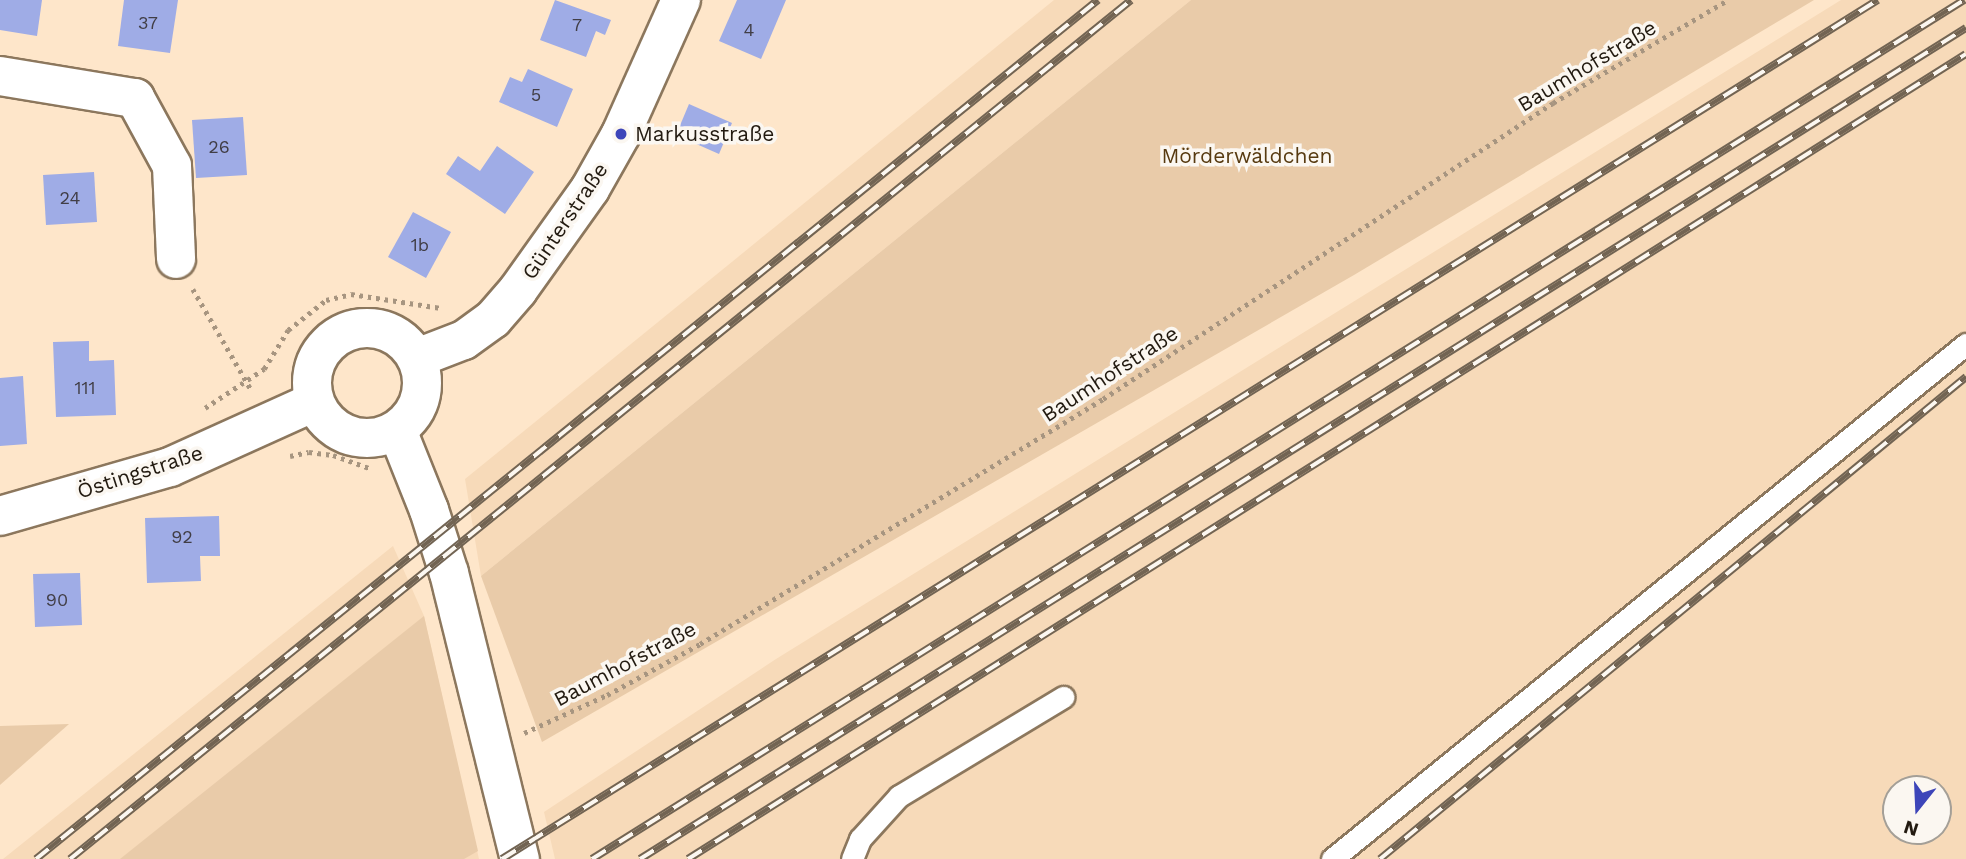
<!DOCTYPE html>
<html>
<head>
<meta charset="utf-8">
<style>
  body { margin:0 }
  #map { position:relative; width:1966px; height:859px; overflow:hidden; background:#fee6ca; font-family:"Work Sans",sans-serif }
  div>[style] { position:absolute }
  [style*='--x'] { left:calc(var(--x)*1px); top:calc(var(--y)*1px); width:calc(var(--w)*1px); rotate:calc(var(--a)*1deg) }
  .built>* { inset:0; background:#f7dab9 }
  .green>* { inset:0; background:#e9cba9 }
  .building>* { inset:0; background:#9face6 }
  .path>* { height:4.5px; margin-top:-2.25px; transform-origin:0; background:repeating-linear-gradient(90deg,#a79580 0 3.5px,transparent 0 8.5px) }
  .roads { filter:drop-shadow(2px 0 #8c775d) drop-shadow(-2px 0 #8c775d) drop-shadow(0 2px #8c775d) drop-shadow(0 -2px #8c775d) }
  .lane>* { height:21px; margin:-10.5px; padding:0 10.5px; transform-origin:10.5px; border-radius:10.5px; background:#fff }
  .street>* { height:38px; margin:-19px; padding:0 19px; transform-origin:19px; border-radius:19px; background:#fff }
  .secondary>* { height:38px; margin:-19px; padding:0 19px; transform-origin:19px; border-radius:19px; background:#fff }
  .secondary>.ring { margin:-19px; padding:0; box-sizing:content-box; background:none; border:38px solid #fff; border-radius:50% }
  .rail>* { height:8px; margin-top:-4px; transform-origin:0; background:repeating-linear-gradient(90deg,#fbf7f1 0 16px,#726453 0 32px); box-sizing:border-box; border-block:2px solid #726453 }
  .dots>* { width:19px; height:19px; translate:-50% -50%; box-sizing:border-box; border:4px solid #fbf7f1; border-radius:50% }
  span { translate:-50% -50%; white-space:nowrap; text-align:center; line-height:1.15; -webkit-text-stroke:7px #fbf7f1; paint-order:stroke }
  .number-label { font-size:18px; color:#413e46 }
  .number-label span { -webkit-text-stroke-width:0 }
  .street-label { font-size:21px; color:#221a10 }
  .poi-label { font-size:21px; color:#221a10 }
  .left { translate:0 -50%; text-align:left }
  .park-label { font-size:21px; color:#573a10 }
  .north { position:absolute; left:1882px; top:775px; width:70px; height:70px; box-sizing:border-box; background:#fbf7f1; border:2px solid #a49f97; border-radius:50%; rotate:198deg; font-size:19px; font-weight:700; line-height:28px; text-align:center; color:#221a10 }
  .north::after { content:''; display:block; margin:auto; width:24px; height:32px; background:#3d45b9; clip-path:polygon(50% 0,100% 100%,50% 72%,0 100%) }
</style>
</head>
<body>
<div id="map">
  <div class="built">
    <i style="clip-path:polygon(1054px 0,1191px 0,481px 576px,465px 479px)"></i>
    <i style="clip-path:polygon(evenodd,1841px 0,1966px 0,1966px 859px,555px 859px,544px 812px,776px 659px,1841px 0,1896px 789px,1938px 789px,1938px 831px,1896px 831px,1896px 789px)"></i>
    <i style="clip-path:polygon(393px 546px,424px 616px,479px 859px,3px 859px)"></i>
  </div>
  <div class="green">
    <i style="clip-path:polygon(1191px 0,1814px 0,1354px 275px,542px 742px,481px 576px)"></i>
    <i style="clip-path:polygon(424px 616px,478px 851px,464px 859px,120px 859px)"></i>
    <i style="clip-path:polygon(69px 724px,0 785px,0 726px)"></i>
  </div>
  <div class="building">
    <i style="clip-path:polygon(0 0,42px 0,37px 36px,0 30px)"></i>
    <i style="clip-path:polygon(124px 0,178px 0,170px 53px,118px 46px)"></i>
    <i style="clip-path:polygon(555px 0,611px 20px,605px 35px,596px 31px,586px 57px,540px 40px)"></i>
    <i style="clip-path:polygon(737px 0,786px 0,761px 59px,719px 41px)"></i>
    <i style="clip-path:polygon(528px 69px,573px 89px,557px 127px,499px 102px,510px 77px,522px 82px)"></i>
    <i style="clip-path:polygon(689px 104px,732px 123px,719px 154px,676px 135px)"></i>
    <i style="clip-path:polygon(243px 117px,247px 175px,196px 178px,192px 120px)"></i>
    <i style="clip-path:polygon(497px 146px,534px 172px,505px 214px,446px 174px,458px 156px,480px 171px)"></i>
    <i style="clip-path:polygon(94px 172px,97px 222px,46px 225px,43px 175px)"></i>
    <i style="clip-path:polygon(413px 212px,451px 232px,426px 278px,388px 257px)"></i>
    <i style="clip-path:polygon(89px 341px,89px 361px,114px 360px,116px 415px,56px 417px,53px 342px)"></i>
    <i style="clip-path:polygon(23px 376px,27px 444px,0 446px,0 378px)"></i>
    <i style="clip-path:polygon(219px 516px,220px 556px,200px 556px,201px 581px,147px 583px,145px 518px)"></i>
    <i style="clip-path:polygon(80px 573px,82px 625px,35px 627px,33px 574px)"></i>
  </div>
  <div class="path">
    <i style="--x:193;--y:289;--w:118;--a:60"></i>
    <i style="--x:205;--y:408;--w:71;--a:-33.5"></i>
    <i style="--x:264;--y:369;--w:46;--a:-58.4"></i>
    <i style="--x:288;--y:330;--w:48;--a:-38.3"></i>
    <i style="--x:326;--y:300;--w:26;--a:-13"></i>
    <i style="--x:351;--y:294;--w:91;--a:8.8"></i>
    <i style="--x:290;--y:456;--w:19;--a:-12"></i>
    <i style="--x:309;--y:452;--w:24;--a:7"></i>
    <i style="--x:333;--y:455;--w:41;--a:19.7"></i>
    <i style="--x:524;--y:733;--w:91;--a:-24.6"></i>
    <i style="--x:607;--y:695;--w:106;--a:-28.7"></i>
    <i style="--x:700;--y:644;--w:472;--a:-31.3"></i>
    <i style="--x:1103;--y:399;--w:539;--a:-33.34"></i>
    <i style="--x:1553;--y:103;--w:203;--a:-30.5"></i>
  </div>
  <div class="roads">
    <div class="lane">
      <i style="--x:852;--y:859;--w:22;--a:-68"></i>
      <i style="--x:860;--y:839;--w:58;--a:-47.8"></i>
      <i style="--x:899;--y:796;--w:192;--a:-31.1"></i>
      <i style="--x:1332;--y:859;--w:817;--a:-39.09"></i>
    </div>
    <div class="street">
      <i style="--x:0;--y:76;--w:137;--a:9.3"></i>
      <i style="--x:135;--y:98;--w:77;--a:61.4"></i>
      <i style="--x:172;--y:166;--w:93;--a:87.5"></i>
    </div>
    <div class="secondary">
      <i class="ring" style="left:312px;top:328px;width:72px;height:72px"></i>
      <i style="--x:417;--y:358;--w:50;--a:-21"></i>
      <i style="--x:464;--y:340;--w:36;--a:-36"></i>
      <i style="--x:493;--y:319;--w:38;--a:-49"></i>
      <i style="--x:518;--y:290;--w:124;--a:-54.5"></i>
      <i style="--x:590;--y:189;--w:63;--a:-60.6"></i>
      <i style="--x:621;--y:134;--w:147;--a:-65.9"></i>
      <i style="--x:397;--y:430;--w:86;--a:68.2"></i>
      <i style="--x:429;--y:510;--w:66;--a:72.4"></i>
      <i style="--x:449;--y:573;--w:295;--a:76.1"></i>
      <i style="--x:0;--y:516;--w:177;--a:-16.1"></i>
      <i style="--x:170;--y:467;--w:158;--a:-24.3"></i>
    </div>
  </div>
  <div class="rail">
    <i style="--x:36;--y:859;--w:1366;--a:-38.97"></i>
    <i style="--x:70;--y:859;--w:1365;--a:-38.99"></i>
    <i style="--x:502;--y:859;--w:1622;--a:-31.98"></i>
    <i style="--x:592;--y:859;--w:1619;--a:-32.05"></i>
    <i style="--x:640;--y:859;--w:1565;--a:-32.08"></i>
    <i style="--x:688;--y:859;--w:1510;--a:-32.21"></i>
    <i style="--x:1380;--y:859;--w:759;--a:-39.44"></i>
  </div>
  <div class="dots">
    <i style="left:621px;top:134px;background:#3d45b9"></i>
  </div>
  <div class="number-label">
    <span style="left:148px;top:23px">37</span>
    <span style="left:577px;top:25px">7</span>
    <span style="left:749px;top:30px">4</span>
    <span style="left:536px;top:95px">5</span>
    <span style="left:219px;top:147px">26</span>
    <span style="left:70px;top:198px">24</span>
    <span style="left:420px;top:245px">1b</span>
    <span style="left:85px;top:388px">111</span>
    <span style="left:182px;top:537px">92</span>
    <span style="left:57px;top:600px">90</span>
  </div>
  <div class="street-label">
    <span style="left:1587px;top:66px;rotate:-31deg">Baumhofstraße</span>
    <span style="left:565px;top:221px;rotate:-56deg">Günterstraße</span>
    <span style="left:1110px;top:374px;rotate:-33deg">Baumhofstraße</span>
    <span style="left:140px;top:472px;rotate:-18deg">Östingstraße</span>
    <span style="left:625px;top:664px;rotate:-28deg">Baumhofstraße</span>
  </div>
  <div class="poi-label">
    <span class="left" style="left:635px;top:134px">Markusstraße</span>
  </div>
  <div class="park-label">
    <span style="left:1247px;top:156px">Mörderwäldchen</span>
  </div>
  <div class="north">N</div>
</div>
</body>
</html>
